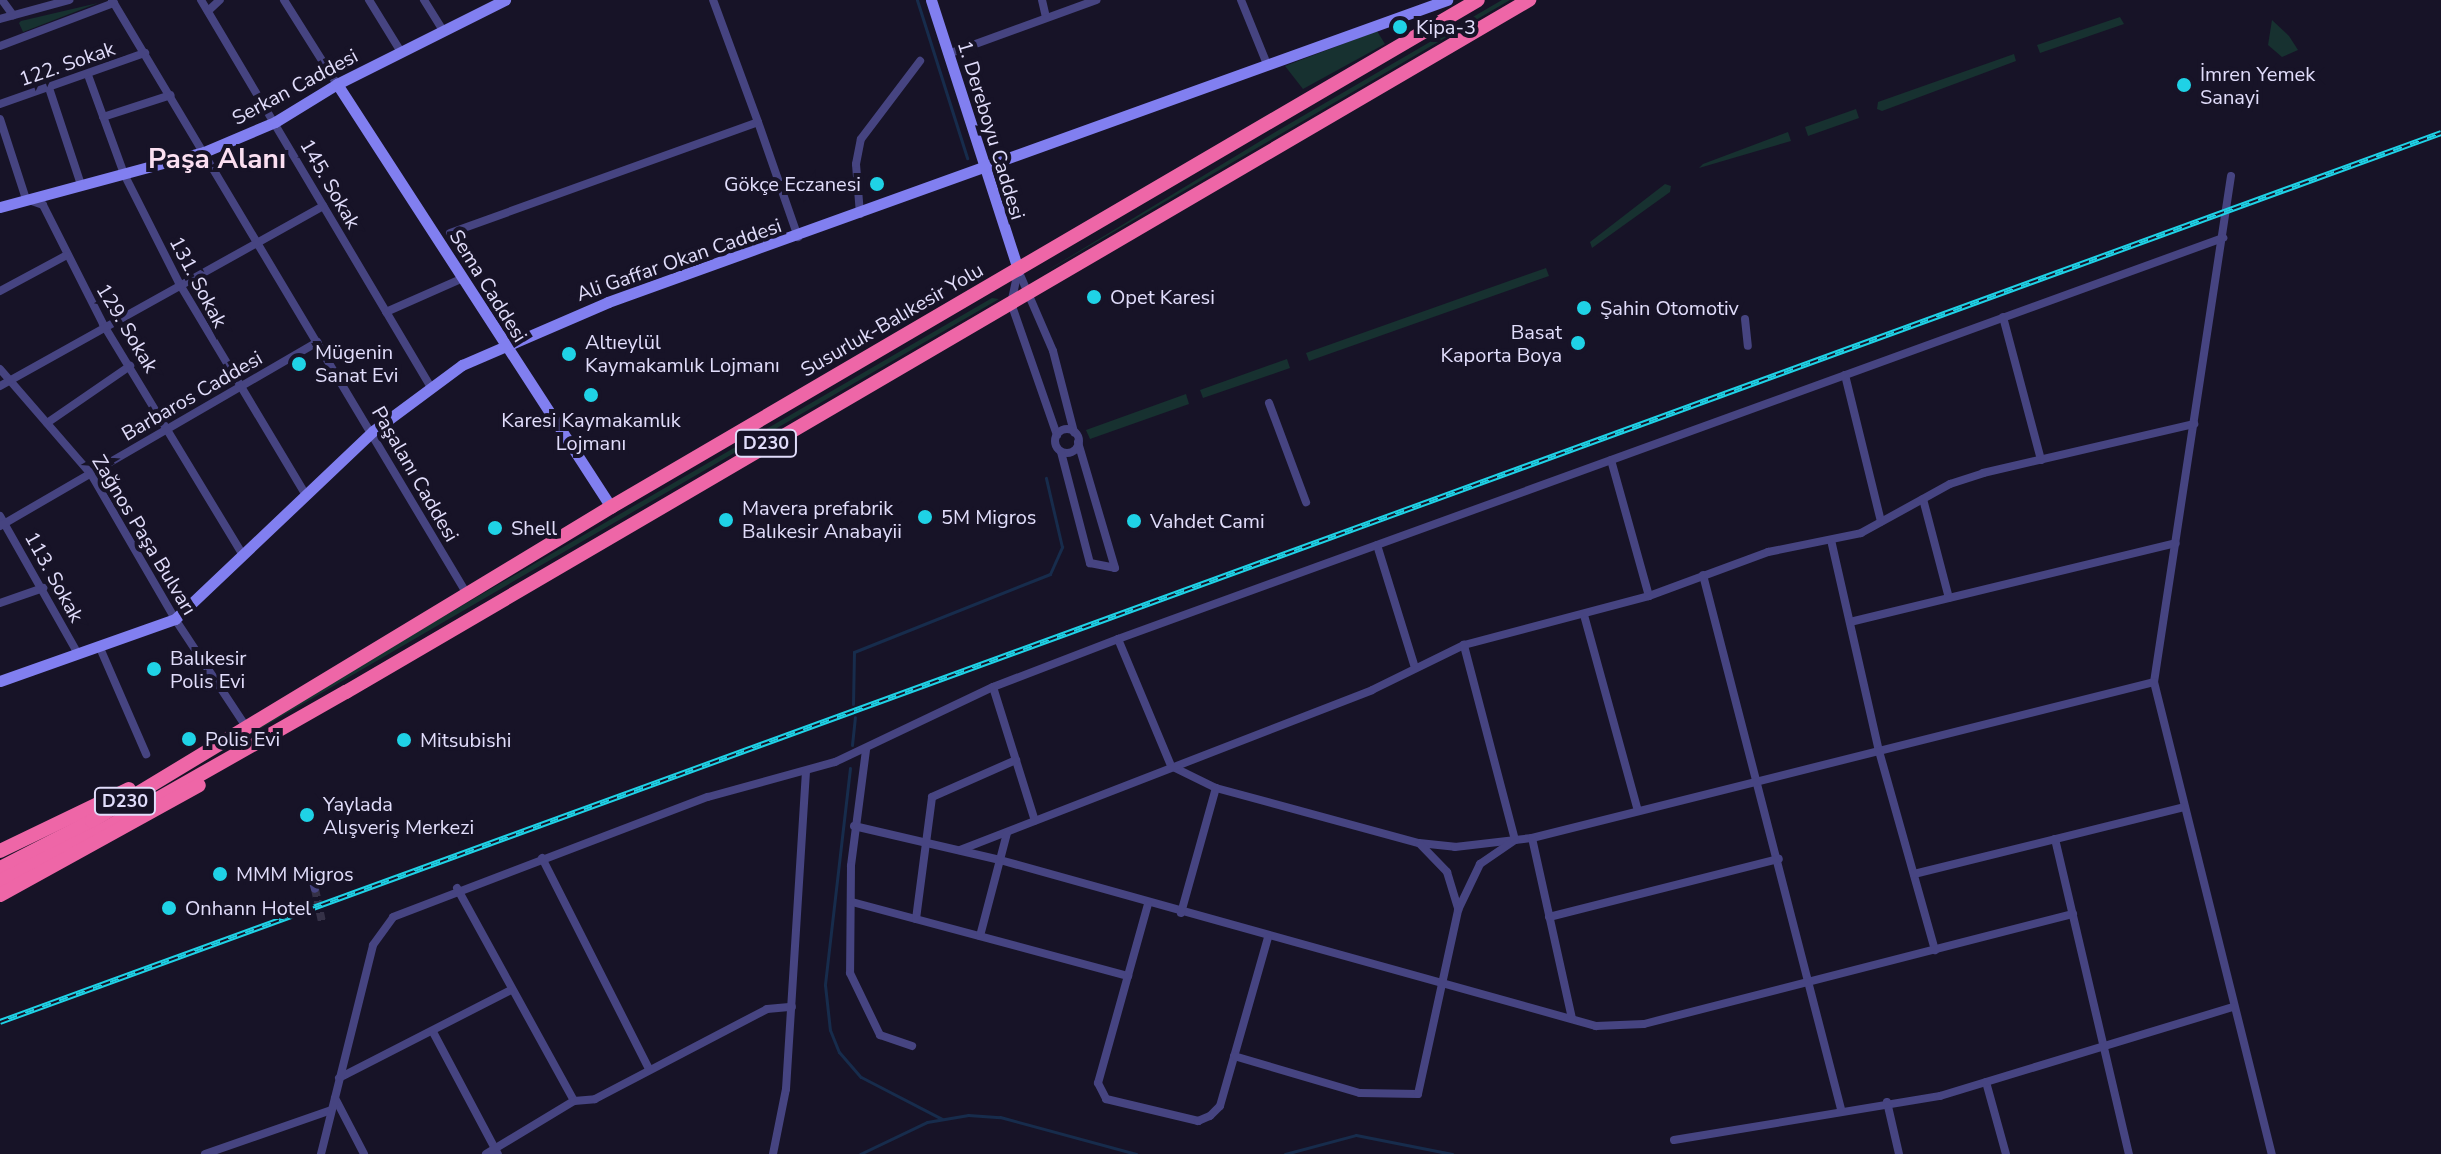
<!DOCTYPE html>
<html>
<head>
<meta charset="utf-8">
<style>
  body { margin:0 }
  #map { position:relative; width:2441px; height:1154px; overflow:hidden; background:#171327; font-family:"Nunito Sans",sans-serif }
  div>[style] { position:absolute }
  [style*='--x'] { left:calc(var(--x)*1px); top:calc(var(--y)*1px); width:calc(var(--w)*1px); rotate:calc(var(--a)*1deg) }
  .green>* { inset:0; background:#173130 }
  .stream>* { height:3px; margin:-1.5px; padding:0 1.5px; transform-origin:1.5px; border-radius:1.5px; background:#172c4c }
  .street-tunnel>* { height:8px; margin-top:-4px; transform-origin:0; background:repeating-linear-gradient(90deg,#353147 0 8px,transparent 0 12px) }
  .street>* { height:8px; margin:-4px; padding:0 4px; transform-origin:4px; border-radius:4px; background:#464481 }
  .street>.ring { margin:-4px; padding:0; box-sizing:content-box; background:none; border:8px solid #464481; border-radius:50% }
  .secondary>* { height:11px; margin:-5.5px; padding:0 5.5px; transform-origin:5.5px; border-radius:5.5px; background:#817ff0 }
  .highway>* { height:14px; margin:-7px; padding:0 7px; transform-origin:7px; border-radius:7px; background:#ee66a7 }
  .rail>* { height:6px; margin-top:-3px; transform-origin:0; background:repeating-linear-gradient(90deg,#171327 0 9px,#1fd2e6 0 18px); box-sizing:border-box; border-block:2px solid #1fd2e6 }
  .dots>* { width:22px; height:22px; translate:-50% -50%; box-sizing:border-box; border:4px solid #171327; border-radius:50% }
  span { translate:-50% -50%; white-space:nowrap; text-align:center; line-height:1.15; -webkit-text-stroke:8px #171327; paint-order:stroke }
  .shield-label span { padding:2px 6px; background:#171327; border:2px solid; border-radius:6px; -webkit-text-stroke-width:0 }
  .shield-label { font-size:18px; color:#e1ddfb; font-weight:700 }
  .poi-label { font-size:20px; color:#e1ddfb }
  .left { translate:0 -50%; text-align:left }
  .right { translate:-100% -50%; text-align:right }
  .street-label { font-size:20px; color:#e1ddfb }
  .district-label { font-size:28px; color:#fbdff1; font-weight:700 }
</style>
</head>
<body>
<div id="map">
  <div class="green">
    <i style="clip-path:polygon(1502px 0,1510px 0,1038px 276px,1277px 131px)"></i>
    <i style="clip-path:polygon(98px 3px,23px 32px,19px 23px,21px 21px)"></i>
    <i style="clip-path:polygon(2120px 17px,2124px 24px,2040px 53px,2037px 45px)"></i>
    <i style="clip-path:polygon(2272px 20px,2289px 36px,2298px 50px,2282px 57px,2268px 45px)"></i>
    <i style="clip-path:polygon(1377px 31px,1385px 44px,1303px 89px,1285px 66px)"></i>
    <i style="clip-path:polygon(2014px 54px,2016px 61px,1882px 111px,1877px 109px,1878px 102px)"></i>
    <i style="clip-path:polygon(1856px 109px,1859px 118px,1808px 136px,1805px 127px)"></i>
    <i style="clip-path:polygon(1788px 132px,1791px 141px,1699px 168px,1703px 164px)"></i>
    <i style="clip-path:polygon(1665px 184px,1671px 186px,1670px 192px,1592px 248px,1590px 242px)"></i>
    <i style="clip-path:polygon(1546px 268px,1549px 276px,1309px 361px,1306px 353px)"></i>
    <i style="clip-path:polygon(992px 298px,999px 299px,191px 769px,353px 669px)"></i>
    <i style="clip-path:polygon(1287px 359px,1290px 368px,1203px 398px,1200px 390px)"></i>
    <i style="clip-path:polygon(1186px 394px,1189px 404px,1090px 439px,1086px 430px)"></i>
  </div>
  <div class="stream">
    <i style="--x:917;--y:0;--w:166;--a:72.4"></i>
    <i style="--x:853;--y:704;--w:52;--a:-88.9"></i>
    <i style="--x:854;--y:652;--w:211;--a:-21.7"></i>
    <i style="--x:1050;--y:574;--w:30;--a:-66"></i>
    <i style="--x:1062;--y:547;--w:71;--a:-103.1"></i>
    <i style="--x:852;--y:745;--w:28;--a:-84"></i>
    <i style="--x:850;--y:768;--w:218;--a:96.6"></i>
    <i style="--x:825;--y:985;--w:45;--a:83.7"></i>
    <i style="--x:830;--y:1030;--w:24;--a:68"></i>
    <i style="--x:839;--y:1052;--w:33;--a:49"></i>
    <i style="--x:861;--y:1077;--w:91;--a:27.4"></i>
    <i style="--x:860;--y:1154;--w:74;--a:-25.5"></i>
    <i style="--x:927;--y:1122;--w:42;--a:-9.7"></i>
    <i style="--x:968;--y:1115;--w:32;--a:4"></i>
    <i style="--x:1000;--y:1117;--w:141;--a:15.2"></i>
    <i style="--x:1285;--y:1154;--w:73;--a:-15"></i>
    <i style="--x:1356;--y:1135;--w:98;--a:11.2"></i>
  </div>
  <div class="street-tunnel">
    <i style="--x:315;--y:889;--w:33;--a:78"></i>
  </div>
  <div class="street">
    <i style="--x:2;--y:0;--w:19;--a:54"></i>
    <i style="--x:112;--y:0;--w:692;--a:59.14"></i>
    <i style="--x:201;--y:0;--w:448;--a:59.3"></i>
    <i style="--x:284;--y:0;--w:99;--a:57.8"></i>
    <i style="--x:369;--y:0;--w:61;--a:58.4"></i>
    <i style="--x:424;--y:0;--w:36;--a:58"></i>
    <i style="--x:1042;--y:0;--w:18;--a:77"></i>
    <i style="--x:1241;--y:0;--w:69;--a:67.9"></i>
    <i style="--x:208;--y:11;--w:16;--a:-43"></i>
    <i style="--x:0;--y:19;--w:72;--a:-15.4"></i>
    <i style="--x:0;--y:46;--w:122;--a:-20.7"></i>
    <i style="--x:948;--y:54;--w:158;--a:-20"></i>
    <i style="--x:88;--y:75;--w:105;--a:70"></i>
    <i style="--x:124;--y:174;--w:122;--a:63.2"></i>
    <i style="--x:179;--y:283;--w:244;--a:59.1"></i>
    <i style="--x:49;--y:88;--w:102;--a:71.7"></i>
    <i style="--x:0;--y:104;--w:154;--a:-19.4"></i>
    <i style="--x:103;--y:117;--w:71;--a:-17.9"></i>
    <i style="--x:0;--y:119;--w:84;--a:72"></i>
    <i style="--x:26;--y:199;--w:18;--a:19"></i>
    <i style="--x:43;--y:205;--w:133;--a:63.2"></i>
    <i style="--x:103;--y:324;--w:267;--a:58.8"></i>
    <i style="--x:758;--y:122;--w:122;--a:70.8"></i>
    <i style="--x:2231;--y:176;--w:512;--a:98.65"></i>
    <i style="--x:2154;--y:682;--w:487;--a:76"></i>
    <i style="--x:860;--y:214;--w:50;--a:-94.6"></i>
    <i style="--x:856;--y:164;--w:25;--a:-79"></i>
    <i style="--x:861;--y:139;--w:98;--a:-52.9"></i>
    <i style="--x:450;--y:233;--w:327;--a:-19.8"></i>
    <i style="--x:758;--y:122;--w:130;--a:-110.2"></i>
    <i style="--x:1018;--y:270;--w:88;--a:66.6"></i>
    <i style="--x:1053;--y:351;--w:84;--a:75.5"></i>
    <i style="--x:1018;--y:271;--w:33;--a:102"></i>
    <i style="--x:1011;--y:303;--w:140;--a:70.8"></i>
    <i style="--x:0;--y:291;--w:76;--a:-28.2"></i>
    <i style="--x:386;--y:312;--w:84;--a:-23.8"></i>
    <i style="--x:2003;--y:317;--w:148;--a:75.1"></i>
    <i style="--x:1745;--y:319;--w:27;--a:84"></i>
    <i style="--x:0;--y:369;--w:139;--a:49.1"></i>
    <i style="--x:91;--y:474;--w:168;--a:59.9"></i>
    <i style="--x:175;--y:619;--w:131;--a:56.6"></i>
    <i style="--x:1845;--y:375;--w:151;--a:76.2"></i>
    <i style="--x:0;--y:386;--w:370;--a:-29.1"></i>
    <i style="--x:1269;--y:403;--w:106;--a:69.5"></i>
    <i style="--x:47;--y:423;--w:101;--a:-34.5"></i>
    <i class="ring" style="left:1055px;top:429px;width:16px;height:16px"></i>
    <i style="--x:1061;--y:452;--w:115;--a:75.4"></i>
    <i style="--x:1090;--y:563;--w:25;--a:11"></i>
    <i style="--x:1115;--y:568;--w:131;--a:-106.4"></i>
    <i style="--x:1611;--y:460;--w:141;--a:74.4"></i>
    <i style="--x:1923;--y:499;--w:102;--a:75.3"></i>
    <i style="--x:0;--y:516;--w:159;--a:60.5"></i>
    <i style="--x:0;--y:526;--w:367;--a:-30.1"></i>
    <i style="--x:1831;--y:540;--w:216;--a:77.2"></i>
    <i style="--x:1879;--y:751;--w:207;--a:74.3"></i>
    <i style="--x:1377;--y:545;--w:129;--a:72.8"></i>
    <i style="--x:1703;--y:575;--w:552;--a:75.51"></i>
    <i style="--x:0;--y:603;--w:46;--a:-19.2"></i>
    <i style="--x:1584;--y:615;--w:203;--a:74.6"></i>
    <i style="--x:1850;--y:622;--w:335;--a:-13.6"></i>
    <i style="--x:1118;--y:639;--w:138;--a:67.3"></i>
    <i style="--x:1171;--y:766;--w:50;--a:26.1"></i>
    <i style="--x:1216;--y:788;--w:210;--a:15.2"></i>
    <i style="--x:1419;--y:843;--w:36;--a:6"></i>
    <i style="--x:1455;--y:847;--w:78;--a:-6.7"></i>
    <i style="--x:1532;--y:838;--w:641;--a:-14.08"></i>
    <i style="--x:100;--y:648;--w:116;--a:66.5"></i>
    <i style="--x:993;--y:687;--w:140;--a:72.6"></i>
    <i style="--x:866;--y:750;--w:117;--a:97.4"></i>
    <i style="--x:851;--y:866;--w:107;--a:90.5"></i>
    <i style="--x:850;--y:973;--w:69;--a:64.2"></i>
    <i style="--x:880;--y:1035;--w:34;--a:19"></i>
    <i style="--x:854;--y:826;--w:150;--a:13.1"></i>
    <i style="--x:1000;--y:860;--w:619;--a:15.56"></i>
    <i style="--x:1596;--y:1026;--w:48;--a:-2.4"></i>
    <i style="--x:1644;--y:1024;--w:443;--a:-14.4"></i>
    <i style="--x:1532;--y:838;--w:185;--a:77.5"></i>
    <i style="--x:2055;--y:839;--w:324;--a:76.8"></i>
    <i style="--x:1420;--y:844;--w:39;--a:46"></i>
    <i style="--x:1447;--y:872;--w:39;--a:73"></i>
    <i style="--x:960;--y:850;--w:442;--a:-21.2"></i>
    <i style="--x:1372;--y:690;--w:102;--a:-26.1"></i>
    <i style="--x:1464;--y:645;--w:191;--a:-14.8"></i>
    <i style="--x:1649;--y:596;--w:127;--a:-20.3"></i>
    <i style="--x:1768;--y:552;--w:95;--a:-11.5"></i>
    <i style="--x:1861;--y:533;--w:102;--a:-28.8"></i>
    <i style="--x:1950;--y:484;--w:35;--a:-18"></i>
    <i style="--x:1983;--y:473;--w:217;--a:-13.1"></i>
    <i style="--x:542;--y:858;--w:237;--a:63.1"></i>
    <i style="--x:1914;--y:874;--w:275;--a:-13.9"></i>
    <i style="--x:312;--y:878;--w:11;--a:75"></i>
    <i style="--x:457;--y:888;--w:243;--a:61.2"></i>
    <i style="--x:852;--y:902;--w:286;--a:15"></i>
    <i style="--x:1148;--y:904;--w:186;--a:105.6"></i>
    <i style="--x:1098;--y:1083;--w:18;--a:63"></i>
    <i style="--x:1106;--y:1099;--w:95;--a:13.4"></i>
    <i style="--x:1198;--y:1121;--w:13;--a:-23"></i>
    <i style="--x:1210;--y:1116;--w:14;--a:-45"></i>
    <i style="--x:1220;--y:1106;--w:175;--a:-74.1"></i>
    <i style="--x:1181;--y:913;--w:130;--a:-74.4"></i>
    <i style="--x:1549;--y:917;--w:237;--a:-14.2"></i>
    <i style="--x:916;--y:919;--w:123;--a:-82.5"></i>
    <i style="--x:932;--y:797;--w:92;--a:-23.8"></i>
    <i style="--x:980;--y:936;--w:106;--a:-75.3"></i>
    <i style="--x:433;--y:1032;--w:138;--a:62"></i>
    <i style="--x:1234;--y:1056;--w:131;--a:16.4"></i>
    <i style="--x:1360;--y:1093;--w:58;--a:1"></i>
    <i style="--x:1418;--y:1094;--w:188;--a:-77.7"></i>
    <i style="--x:1458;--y:910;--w:51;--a:-64.4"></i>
    <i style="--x:1480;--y:864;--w:42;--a:-34.4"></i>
    <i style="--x:1515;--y:840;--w:202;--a:-104.7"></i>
    <i style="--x:339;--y:1078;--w:193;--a:-27.1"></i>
    <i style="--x:1986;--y:1082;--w:75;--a:74.5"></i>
    <i style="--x:335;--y:1098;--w:63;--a:62.6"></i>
    <i style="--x:1887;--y:1102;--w:53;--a:77"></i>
    <i style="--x:1674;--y:1140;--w:270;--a:-9.4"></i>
    <i style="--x:1940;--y:1096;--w:306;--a:-16.9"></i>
    <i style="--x:205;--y:1154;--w:133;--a:-19.2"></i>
    <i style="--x:321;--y:1154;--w:215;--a:-76"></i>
    <i style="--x:373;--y:945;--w:34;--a:-54"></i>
    <i style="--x:393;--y:917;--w:337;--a:-20.9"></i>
    <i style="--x:708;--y:797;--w:132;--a:-15.4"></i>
    <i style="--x:835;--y:762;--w:175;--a:-25.4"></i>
    <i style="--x:993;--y:687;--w:134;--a:-21"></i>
    <i style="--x:1118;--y:639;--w:1176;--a:-19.95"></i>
    <i style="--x:486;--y:1154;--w:103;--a:-31.1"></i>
    <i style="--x:574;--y:1101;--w:21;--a:-5"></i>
    <i style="--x:595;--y:1099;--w:194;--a:-27.6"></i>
    <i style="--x:767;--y:1009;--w:25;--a:-5"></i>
    <i style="--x:773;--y:1154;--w:66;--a:-78.7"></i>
    <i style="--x:786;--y:1089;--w:318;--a:-86.4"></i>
  </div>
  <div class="secondary">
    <i style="--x:931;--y:0;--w:284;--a:72.1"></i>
    <i style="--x:337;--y:84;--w:504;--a:57.07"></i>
    <i style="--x:0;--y:207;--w:211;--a:-15.1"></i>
    <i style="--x:204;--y:152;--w:77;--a:-22.9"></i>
    <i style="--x:275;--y:122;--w:73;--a:-31.5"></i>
    <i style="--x:337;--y:84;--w:188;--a:-26.6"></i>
    <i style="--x:0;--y:681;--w:186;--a:-19.5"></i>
    <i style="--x:175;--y:619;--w:273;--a:-43.5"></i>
    <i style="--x:373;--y:431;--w:111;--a:-36.6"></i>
    <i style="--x:462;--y:365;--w:159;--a:-23.3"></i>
    <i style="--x:608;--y:302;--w:892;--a:-19.8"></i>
  </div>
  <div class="highway">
    <i style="--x:0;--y:851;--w:143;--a:-25.7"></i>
    <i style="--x:0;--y:868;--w:103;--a:-27.1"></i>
    <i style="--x:92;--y:821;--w:607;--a:-31.17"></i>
    <i style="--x:611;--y:507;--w:1004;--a:-30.32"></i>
    <i style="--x:0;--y:881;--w:113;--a:-26.3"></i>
    <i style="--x:101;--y:831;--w:282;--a:-29.6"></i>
    <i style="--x:346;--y:692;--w:1371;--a:-30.33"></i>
    <i style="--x:0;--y:895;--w:227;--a:-28.9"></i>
  </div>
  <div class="rail">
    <i style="--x:0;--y:1022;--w:2598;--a:-20.01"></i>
  </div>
  <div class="dots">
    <i style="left:1400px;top:27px;background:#1fd2e6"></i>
    <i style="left:2184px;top:85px;background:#1fd2e6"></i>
    <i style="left:877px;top:184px;background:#1fd2e6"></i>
    <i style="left:1094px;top:297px;background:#1fd2e6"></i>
    <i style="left:1584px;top:308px;background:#1fd2e6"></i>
    <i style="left:1578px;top:343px;background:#1fd2e6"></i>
    <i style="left:569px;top:354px;background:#1fd2e6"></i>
    <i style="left:299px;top:364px;background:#1fd2e6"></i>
    <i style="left:591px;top:395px;background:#1fd2e6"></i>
    <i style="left:925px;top:517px;background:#1fd2e6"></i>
    <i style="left:726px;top:520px;background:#1fd2e6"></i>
    <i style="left:1134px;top:521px;background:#1fd2e6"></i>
    <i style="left:495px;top:528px;background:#1fd2e6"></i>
    <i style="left:154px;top:669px;background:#1fd2e6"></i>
    <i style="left:189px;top:739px;background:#1fd2e6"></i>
    <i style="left:404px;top:740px;background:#1fd2e6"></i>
    <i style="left:307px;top:815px;background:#1fd2e6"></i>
    <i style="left:220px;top:874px;background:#1fd2e6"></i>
    <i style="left:169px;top:908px;background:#1fd2e6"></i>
  </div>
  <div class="shield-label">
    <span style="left:766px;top:443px">D230</span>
    <span style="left:125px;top:801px">D230</span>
  </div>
  <div class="poi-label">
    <span class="left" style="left:1416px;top:27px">Kipa-3</span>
    <span class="left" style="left:2200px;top:86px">İmren Yemek<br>Sanayi</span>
    <span class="right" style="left:861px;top:184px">Gökçe Eczanesi</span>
    <span class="left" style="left:1110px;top:297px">Opet Karesi</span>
    <span class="left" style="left:1600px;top:308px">Şahin Otomotiv</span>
    <span class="right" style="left:1562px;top:344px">Basat<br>Kaporta Boya</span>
    <span class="left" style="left:585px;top:354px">Altıeylül<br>Kaymakamlık Lojmanı</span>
    <span class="left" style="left:315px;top:364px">Mügenin<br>Sanat Evi</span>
    <span style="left:591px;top:432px">Karesi Kaymakamlık<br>Lojmanı</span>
    <span class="left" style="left:742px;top:520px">Mavera prefabrik<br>Balıkesir Anabayii</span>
    <span class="left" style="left:941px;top:517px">5M Migros</span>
    <span class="left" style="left:1150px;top:521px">Vahdet Cami</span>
    <span class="left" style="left:511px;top:528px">Shell</span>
    <span class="left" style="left:170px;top:670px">Balıkesir<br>Polis Evi</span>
    <span class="left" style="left:205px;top:739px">Polis Evi</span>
    <span class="left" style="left:420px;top:740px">Mitsubishi</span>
    <span class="left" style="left:323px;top:816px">Yaylada<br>Alışveriş Merkezi</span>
    <span class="left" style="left:236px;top:874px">MMM Migros</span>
    <span class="left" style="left:185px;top:908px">Onhann Hotel</span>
  </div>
  <div class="street-label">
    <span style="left:67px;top:64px;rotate:-19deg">122. Sokak</span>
    <span style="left:295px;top:87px;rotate:-28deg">Serkan Caddesi</span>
    <span style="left:991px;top:130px;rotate:73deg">1. Dereboyu Caddesi</span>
    <span style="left:330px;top:184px;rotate:60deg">145. Sokak</span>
    <span style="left:679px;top:260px;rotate:-19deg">Ali Gaffar Okan Caddesi</span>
    <span style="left:198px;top:282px;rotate:62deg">131. Sokak</span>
    <span style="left:488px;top:286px;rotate:58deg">Sema Caddesi</span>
    <span style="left:892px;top:320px;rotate:-30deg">Susurluk-Balıkesir Yolu</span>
    <span style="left:127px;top:328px;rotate:59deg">129. Sokak</span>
    <span style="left:192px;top:396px;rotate:-30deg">Barbaros Caddesi</span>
    <span style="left:415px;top:474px;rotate:60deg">Paşalanı Caddesi</span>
    <span style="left:144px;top:535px;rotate:59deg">Zağnos Paşa Bulvarı</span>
    <span style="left:54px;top:577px;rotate:61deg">113. Sokak</span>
  </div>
  <div class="district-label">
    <span style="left:217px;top:159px">Paşa Alanı</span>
  </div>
</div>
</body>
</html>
